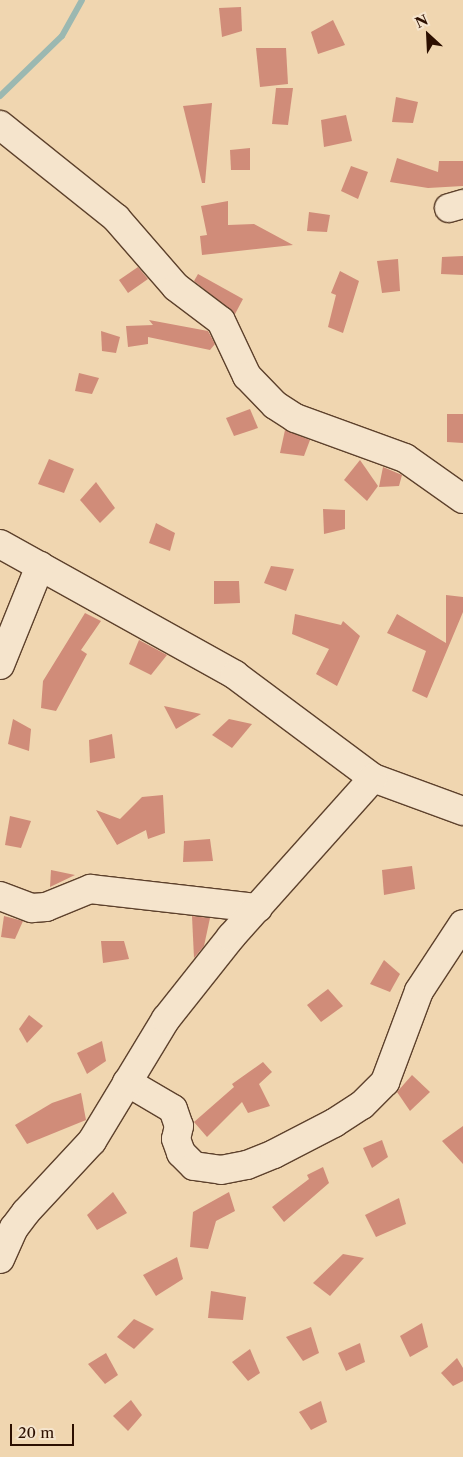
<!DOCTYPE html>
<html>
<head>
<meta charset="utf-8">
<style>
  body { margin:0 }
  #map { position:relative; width:463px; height:1457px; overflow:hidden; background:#f0d6b0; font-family:"Libre Caslon Text",serif }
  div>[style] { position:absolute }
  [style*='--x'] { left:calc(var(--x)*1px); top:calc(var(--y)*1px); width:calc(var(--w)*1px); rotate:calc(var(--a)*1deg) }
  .stream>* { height:6px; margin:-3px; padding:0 3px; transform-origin:3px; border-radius:3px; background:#9bb8b1 }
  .building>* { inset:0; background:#d08c79 }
  .roads { filter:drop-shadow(1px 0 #5d412c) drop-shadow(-1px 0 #5d412c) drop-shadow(0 1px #5d412c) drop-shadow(0 -1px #5d412c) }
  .minor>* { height:28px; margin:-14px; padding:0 14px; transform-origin:14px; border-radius:14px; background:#f5e4cc }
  span { translate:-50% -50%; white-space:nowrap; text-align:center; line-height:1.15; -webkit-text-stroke:4.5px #f5e4cc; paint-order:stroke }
  .north { position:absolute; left:403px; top:10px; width:50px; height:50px; -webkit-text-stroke:4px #f5e4cc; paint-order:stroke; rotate:335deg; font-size:14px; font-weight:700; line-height:20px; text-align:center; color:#2c0f00 }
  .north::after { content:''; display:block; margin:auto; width:18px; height:22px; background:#2c0f00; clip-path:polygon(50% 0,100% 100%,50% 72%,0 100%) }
  .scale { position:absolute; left:10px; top:1424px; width:64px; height:22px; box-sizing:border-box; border:2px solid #2c0f00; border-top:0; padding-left:6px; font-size:15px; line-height:18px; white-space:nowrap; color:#2c0f00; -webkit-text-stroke:4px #f5e4cc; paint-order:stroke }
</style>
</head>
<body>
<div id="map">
  <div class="stream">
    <i style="--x:0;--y:96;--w:86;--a:-44.1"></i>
    <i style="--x:62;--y:36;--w:41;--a:-60.9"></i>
  </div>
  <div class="building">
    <i style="clip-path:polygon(241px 7px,242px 31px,222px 37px,219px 8px)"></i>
    <i style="clip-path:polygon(333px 20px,345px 45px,318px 54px,311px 32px)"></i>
    <i style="clip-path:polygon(256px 48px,286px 48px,288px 84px,260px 87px)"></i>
    <i style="clip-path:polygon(276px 88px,293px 88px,288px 125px,272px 124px)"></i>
    <i style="clip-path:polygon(396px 97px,418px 102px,413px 123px,392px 122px)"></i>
    <i style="clip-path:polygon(212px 103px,205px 183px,202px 183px,183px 106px)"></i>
    <i style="clip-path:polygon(346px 115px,352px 141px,324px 147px,321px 120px)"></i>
    <i style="clip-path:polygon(250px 148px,250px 170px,231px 170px,230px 150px)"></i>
    <i style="clip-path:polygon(397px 158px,438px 172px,439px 161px,463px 161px,463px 186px,428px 188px,390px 182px)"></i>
    <i style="clip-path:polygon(351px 166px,368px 172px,358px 199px,341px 191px)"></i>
    <i style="clip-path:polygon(228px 201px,228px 225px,254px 224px,293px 245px,202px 255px,200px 236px,207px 235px,201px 206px)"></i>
    <i style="clip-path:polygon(309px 212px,330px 215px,327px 232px,307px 231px)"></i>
    <i style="clip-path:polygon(463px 256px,463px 275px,441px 274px,442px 257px)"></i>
    <i style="clip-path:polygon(398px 259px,400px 291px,382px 293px,377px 261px)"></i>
    <i style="clip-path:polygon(138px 267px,148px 279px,128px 293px,119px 280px)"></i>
    <i style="clip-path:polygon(340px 271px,359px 281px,343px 333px,328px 327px,336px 295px,331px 293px)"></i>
    <i style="clip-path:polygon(198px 274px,243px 299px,235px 314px,194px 281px)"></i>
    <i style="clip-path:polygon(149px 320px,208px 331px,215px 344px,210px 350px,148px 337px,148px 344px,128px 347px,126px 326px,153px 325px)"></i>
    <i style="clip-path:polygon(101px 331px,120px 337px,116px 353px,102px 351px)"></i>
    <i style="clip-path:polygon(79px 373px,99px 378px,92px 394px,75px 391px)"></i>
    <i style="clip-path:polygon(250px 409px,258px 428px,234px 436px,226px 418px)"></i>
    <i style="clip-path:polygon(447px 414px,463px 414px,463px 443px,447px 442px)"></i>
    <i style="clip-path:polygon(285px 430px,310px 440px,304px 456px,280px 453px)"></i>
    <i style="clip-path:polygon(49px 459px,74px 469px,64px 493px,38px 484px)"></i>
    <i style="clip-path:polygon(360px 460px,378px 486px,367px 501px,344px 480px)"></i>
    <i style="clip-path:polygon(383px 467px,402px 475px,399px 486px,379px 487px)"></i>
    <i style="clip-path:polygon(96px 482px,115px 508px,100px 523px,80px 500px)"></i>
    <i style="clip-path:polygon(323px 509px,345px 510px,345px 529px,324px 534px)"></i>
    <i style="clip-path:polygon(156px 523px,175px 533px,170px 551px,149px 543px)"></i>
    <i style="clip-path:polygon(271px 566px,294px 569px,286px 591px,264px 583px)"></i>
    <i style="clip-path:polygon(214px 581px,239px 581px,240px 603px,214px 604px)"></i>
    <i style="clip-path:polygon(446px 595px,463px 597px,463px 612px,427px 698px,412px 691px,426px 651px,387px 633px,397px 614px,446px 643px)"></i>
    <i style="clip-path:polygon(85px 613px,101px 621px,81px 650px,87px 654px,56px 711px,41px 708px,43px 681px)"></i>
    <i style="clip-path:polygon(295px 614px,341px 625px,343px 621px,360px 636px,337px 686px,316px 674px,329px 649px,292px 634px)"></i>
    <i style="clip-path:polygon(139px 640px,167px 655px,151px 675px,129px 664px)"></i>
    <i style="clip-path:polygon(164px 706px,201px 714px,176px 729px)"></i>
    <i style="clip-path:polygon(13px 719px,31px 729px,29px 751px,8px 744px)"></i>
    <i style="clip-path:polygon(229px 719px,252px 724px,232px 748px,212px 735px)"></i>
    <i style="clip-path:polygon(112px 734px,115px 758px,90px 763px,89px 740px)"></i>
    <i style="clip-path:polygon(163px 795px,165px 833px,148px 839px,146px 830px,117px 845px,96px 810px,120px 819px,142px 797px)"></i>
    <i style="clip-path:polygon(10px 816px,31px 821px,21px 848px,5px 845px)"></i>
    <i style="clip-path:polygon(210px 839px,213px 861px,183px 862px,184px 841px)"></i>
    <i style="clip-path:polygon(412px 866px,415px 889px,384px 895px,382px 870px)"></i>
    <i style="clip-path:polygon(51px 870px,75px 875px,50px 887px)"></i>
    <i style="clip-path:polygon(4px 916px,23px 921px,15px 939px,1px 937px)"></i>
    <i style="clip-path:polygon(192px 916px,210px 918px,204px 946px,194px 958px)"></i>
    <i style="clip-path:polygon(101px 941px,124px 941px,129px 959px,103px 963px)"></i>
    <i style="clip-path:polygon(384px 960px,400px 974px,390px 992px,370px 984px)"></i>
    <i style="clip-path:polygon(328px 989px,343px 1006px,321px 1022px,307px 1005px)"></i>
    <i style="clip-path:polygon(29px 1015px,43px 1026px,27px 1043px,19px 1029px)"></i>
    <i style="clip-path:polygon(102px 1041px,106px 1061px,87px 1074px,77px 1053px)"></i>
    <i style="clip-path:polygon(263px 1062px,272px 1072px,259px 1084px,270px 1106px,248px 1113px,242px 1102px,207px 1137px,194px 1122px,234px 1087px,232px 1084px)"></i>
    <i style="clip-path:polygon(412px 1075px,430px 1092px,410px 1111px,397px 1092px)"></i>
    <i style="clip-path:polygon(81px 1093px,86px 1120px,27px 1144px,15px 1125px,52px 1103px)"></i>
    <i style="clip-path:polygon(463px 1126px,463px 1164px,442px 1141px)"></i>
    <i style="clip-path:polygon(382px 1140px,388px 1157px,372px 1168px,363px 1148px)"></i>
    <i style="clip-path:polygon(323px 1167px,329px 1183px,284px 1222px,272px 1207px,309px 1179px,307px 1175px)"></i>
    <i style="clip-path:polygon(113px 1192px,127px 1213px,97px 1230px,87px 1215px)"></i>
    <i style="clip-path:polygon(229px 1192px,235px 1211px,216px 1221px,208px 1249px,190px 1247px,193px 1212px)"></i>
    <i style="clip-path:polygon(399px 1198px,406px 1224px,376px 1237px,365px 1215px)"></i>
    <i style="clip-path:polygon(343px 1254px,364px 1258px,330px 1296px,313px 1283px)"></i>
    <i style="clip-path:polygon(177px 1257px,183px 1279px,156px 1296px,143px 1275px)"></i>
    <i style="clip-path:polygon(211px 1291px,246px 1297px,243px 1320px,208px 1318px)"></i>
    <i style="clip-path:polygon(134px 1319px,154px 1329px,134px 1349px,117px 1337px)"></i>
    <i style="clip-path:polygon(422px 1323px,428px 1347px,410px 1357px,400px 1336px)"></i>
    <i style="clip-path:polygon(311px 1327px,319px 1353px,303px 1361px,286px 1337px)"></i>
    <i style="clip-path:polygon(360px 1343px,365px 1362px,346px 1371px,338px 1353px)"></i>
    <i style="clip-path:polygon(250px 1349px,260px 1373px,248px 1381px,232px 1362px)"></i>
    <i style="clip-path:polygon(106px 1353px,118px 1375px,105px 1384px,88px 1364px)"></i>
    <i style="clip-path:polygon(457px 1358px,463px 1368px,463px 1381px,453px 1386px,441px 1373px)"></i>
    <i style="clip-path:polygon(131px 1400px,142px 1415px,128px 1431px,113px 1416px)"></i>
    <i style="clip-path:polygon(321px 1401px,327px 1422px,311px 1430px,299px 1412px)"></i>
  </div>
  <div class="roads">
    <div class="minor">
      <i style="--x:0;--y:125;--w:149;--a:38.7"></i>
      <i style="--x:116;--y:218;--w:91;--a:49"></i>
      <i style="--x:176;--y:287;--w:56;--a:37.1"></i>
      <i style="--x:221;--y:321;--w:61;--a:64.7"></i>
      <i style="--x:247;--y:376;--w:40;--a:46"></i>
      <i style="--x:275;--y:405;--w:24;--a:33"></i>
      <i style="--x:295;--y:418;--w:117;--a:20"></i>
      <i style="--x:405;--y:458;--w:71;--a:35.3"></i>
      <i style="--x:449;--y:208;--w:15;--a:-16"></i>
      <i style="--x:0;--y:544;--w:269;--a:29.1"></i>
      <i style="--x:235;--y:675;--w:172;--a:36.7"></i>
      <i style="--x:373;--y:778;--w:96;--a:20.1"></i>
      <i style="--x:0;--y:665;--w:107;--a:-68"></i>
      <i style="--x:0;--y:896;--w:34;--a:21"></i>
      <i style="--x:32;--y:908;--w:14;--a:-4"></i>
      <i style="--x:46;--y:907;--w:48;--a:-22.2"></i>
      <i style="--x:90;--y:889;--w:169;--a:6.5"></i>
      <i style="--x:127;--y:1082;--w:53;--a:30.4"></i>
      <i style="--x:173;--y:1109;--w:18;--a:71"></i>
      <i style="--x:179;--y:1126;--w:13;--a:103"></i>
      <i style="--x:176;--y:1139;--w:15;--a:70"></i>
      <i style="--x:181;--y:1153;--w:18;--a:45"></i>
      <i style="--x:194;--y:1166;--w:27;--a:8"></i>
      <i style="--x:221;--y:1170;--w:26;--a:-11"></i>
      <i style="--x:247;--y:1165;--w:29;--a:-22"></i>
      <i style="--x:274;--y:1154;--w:68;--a:-27.3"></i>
      <i style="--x:334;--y:1123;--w:33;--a:-33"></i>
      <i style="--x:362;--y:1105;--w:33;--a:-45"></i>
      <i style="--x:385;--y:1082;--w:97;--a:-69.5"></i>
      <i style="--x:419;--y:991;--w:80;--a:-56.7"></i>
      <i style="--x:0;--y:1259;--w:34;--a:-66"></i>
      <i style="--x:14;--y:1228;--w:20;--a:-53"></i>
      <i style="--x:26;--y:1212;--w:97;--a:-47.1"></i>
      <i style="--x:92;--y:1141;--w:143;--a:-58.8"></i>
      <i style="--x:166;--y:1019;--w:105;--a:-51.6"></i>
      <i style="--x:231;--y:937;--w:213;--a:-48.2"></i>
    </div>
  </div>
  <div class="north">N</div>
  <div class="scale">20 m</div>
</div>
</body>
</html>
